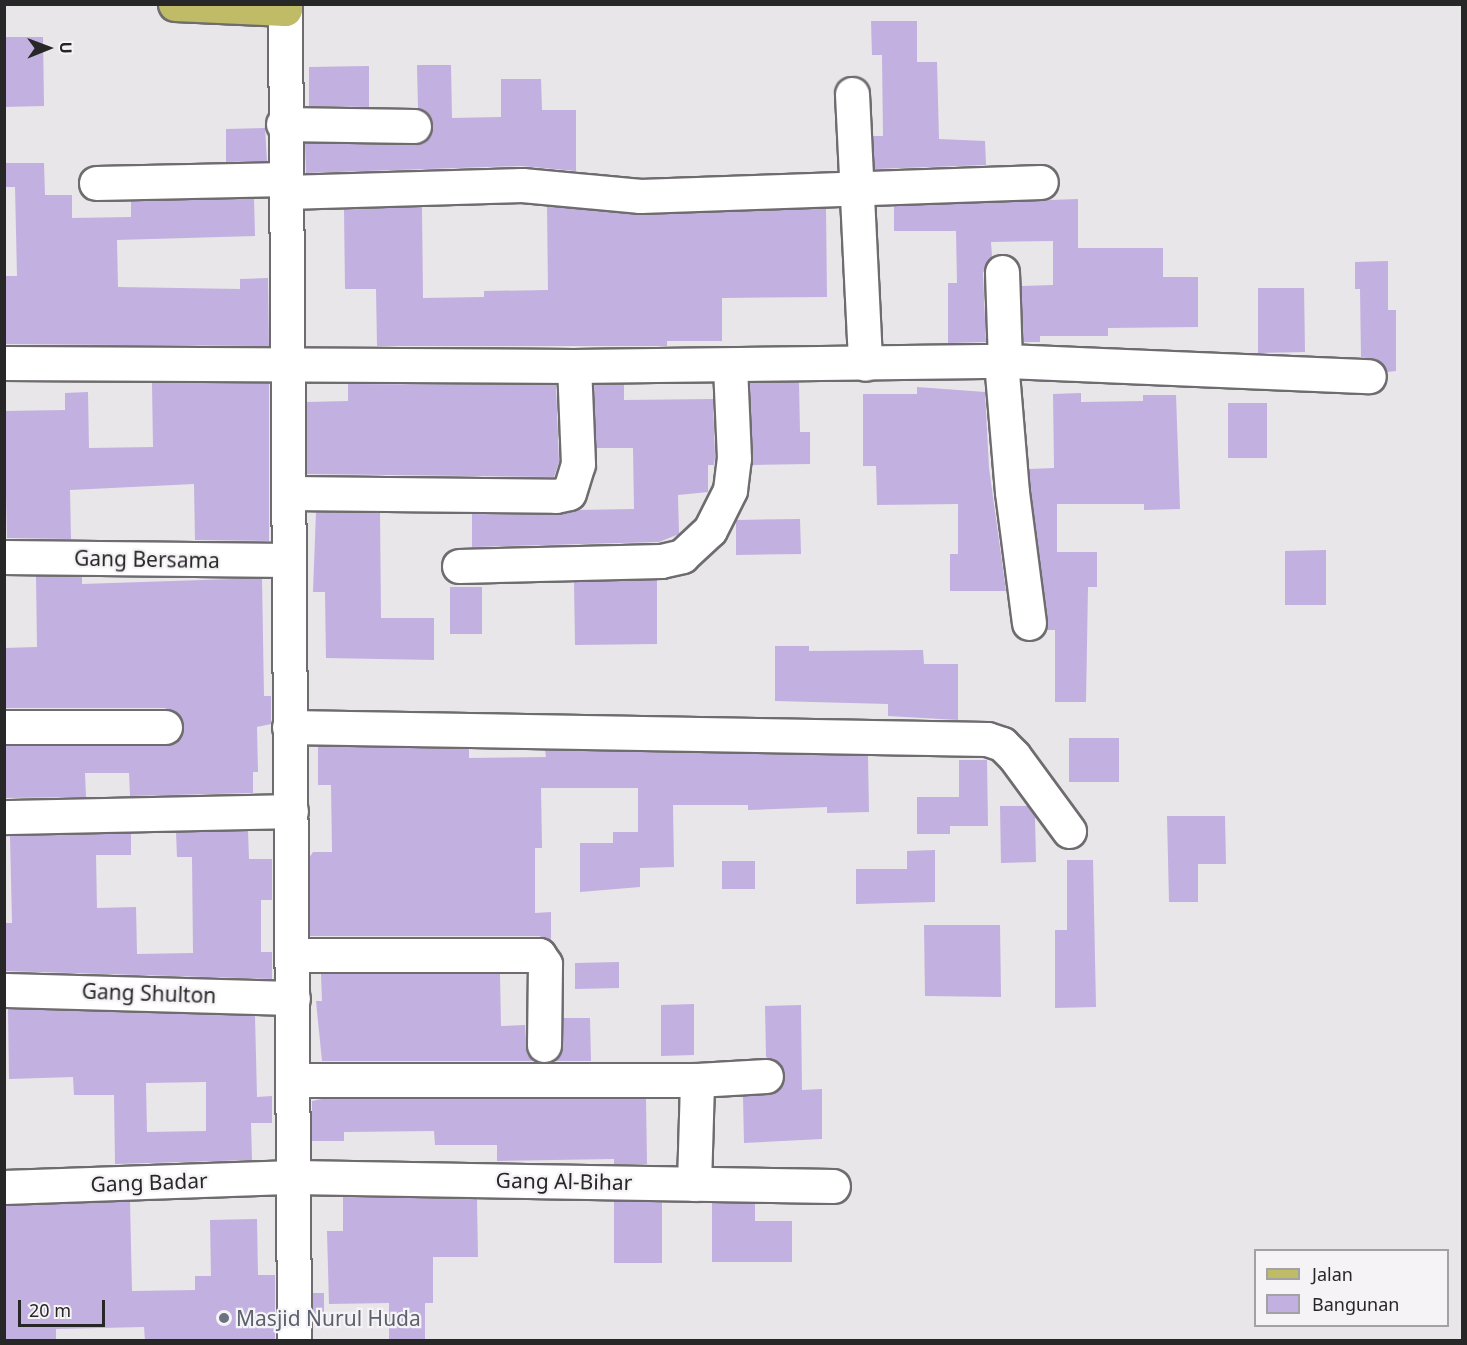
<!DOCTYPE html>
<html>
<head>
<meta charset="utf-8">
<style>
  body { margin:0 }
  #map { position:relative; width:1467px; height:1345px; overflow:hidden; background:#e8e6e8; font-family:"Noto Sans",sans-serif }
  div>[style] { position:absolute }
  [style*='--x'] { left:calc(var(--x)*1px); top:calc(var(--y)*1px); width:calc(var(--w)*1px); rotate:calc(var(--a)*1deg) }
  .building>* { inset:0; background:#c2b0e0 }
  .roads { filter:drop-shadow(2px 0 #6f6c6f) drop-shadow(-2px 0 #6f6c6f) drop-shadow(0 2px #6f6c6f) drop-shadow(0 -2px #6f6c6f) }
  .minor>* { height:33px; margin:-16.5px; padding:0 16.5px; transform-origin:16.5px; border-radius:16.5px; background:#fff }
  .major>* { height:33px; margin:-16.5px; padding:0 16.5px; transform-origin:16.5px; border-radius:16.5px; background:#bfbb66 }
  .dots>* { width:16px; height:16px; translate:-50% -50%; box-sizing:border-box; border:3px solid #f5f3f5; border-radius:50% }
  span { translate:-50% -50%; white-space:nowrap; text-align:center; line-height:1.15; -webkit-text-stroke:4.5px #f5f3f5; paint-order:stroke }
  .street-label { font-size:21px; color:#282728 }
  .worship-label { font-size:21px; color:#5b616d }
  .left { translate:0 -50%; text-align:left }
  .frame { position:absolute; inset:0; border:6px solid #282728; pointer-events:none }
  .legend { position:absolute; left:1254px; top:1249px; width:195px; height:78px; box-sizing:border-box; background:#f5f3f5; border:2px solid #a3a1a3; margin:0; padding:8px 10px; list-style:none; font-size:18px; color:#282728 }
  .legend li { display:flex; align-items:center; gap:12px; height:30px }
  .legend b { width:30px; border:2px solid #a3a1a3 }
  .north { position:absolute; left:18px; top:18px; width:60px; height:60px; -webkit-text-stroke:4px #f5f3f5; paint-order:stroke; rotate:89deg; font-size:16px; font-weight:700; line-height:24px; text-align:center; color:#282728 }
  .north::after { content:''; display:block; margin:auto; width:21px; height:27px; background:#282728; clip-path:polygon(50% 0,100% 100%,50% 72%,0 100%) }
  .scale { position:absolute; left:18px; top:1300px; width:87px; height:27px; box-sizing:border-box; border:3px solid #282728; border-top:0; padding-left:8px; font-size:18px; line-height:21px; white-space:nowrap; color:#282728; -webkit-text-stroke:4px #f5f3f5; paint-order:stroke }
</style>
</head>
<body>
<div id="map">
  <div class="building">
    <i style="clip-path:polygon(871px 21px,917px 21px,917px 62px,937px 62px,939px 139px,985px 141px,986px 165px,874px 169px,873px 136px,883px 136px,882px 55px,872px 55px)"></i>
    <i style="clip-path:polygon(4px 37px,43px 37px,44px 106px,4px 107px)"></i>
    <i style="clip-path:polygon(417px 65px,451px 65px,452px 118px,501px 117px,501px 79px,541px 79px,542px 110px,576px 110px,576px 171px,521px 166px,306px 173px,305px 143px,414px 145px,430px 136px,431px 117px,418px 108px)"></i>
    <i style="clip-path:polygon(369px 66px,369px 107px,309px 106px,309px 67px)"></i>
    <i style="clip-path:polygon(265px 128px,267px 161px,226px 162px,226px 129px)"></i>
    <i style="clip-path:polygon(4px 163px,44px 163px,45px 195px,72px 195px,72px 218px,131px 217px,131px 201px,254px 198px,255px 236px,117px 240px,118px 287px,240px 289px,240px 279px,268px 278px,269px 346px,4px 344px,4px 276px,17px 276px,15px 187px,4px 187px)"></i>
    <i style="clip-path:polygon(1078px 199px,1078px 248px,1163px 248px,1163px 277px,1198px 277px,1198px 327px,1108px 328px,1108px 336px,1040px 336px,1040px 342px,1023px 342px,1021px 286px,1053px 285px,1053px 241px,991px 242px,992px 256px,983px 273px,986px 342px,948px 343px,948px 283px,957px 283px,956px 231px,894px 231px,894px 206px)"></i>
    <i style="clip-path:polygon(547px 206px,641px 215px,826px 208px,827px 297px,722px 298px,722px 341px,667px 341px,667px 346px,377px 346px,376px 289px,345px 289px,344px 209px,422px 207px,423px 298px,484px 297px,484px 291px,548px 290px)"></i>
    <i style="clip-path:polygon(1388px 261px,1388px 310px,1396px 310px,1396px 371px,1387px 372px,1378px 360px,1361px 357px,1360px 289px,1355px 289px,1355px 262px)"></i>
    <i style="clip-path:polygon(1258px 288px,1304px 288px,1305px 352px,1258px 353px)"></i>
    <i style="clip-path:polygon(799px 382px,800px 432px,810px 432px,810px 464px,752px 465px,750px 383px)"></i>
    <i style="clip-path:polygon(152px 383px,269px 383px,269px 541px,195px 540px,194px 484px,70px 490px,71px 539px,7px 538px,4px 411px,65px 410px,65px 393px,88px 392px,89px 448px,153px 447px)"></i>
    <i style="clip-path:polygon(348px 384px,556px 385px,559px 462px,554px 477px,307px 474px,306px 402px,348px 401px)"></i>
    <i style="clip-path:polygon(624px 384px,624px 400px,713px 399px,715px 457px,714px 465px,708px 465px,708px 492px,678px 495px,679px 534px,659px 542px,472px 547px,472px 514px,556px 515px,576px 510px,634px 509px,633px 448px,596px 448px,594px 385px)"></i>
    <i style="clip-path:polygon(917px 387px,985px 392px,989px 468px,1006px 591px,950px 591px,950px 554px,958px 554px,958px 504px,877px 505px,876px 466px,863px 466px,863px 394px,917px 394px)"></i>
    <i style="clip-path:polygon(1081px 393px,1081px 402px,1143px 401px,1143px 395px,1176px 395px,1180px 509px,1144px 510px,1144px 504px,1057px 504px,1057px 552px,1097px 552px,1097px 587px,1088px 587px,1086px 702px,1055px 702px,1055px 630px,1046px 630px,1029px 469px,1054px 468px,1053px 394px)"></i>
    <i style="clip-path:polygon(1228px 403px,1267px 403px,1267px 458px,1228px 458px)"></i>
    <i style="clip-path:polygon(316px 512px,380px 513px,381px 618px,434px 618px,434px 660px,326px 658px,325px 592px,313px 592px)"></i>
    <i style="clip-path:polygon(800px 519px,801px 554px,736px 555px,736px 520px)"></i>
    <i style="clip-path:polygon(1326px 550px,1326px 605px,1285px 605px,1285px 551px)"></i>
    <i style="clip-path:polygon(36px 576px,82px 577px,82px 584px,262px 578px,264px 696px,271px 696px,271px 724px,257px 727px,258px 772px,253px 772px,253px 793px,130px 796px,129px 773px,85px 773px,86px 797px,4px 798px,4px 746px,165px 746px,175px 743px,184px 728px,181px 717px,165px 708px,4px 708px,4px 648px,37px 647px)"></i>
    <i style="clip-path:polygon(657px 580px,657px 644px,575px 645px,574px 582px)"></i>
    <i style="clip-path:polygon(450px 587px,482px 587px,482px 634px,450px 634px)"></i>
    <i style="clip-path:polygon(775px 646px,809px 646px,809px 651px,923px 650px,924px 664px,958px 664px,958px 720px,888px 716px,888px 704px,775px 701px)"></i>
    <i style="clip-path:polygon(1069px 738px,1119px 738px,1119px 782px,1069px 782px)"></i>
    <i style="clip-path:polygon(318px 746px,469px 749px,469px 758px,546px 757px,545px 750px,868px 756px,869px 812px,827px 813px,827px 807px,748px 810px,748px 805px,673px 805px,674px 867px,640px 868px,640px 887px,580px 892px,580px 843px,613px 843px,613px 832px,638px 832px,638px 788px,541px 788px,542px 848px,535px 848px,535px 913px,551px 912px,551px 941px,539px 936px,310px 936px,309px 858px,313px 852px,332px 852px,331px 785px,318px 785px)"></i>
    <i style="clip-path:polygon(959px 760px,987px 760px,988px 826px,950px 826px,950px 834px,917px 834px,917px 797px,959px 797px)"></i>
    <i style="clip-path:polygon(1000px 806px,1028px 806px,1035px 817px,1036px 862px,1001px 863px)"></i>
    <i style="clip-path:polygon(1167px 816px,1225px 816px,1226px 864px,1198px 864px,1198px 902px,1169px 902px)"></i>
    <i style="clip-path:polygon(248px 831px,249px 859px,272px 859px,272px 900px,261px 900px,261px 952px,272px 952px,272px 979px,4px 971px,4px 923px,12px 923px,10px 836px,131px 833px,131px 855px,96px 855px,97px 908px,136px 907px,137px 954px,193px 953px,192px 857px,177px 857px,176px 832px)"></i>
    <i style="clip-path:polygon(935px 850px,935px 902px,856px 904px,856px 869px,907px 869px,907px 851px)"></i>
    <i style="clip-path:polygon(1067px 860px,1093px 860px,1096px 1007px,1055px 1008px,1055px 930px,1067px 930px)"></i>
    <i style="clip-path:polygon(722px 861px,755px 861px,755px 889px,722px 889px)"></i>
    <i style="clip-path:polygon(924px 925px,1000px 925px,1001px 997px,925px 996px)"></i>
    <i style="clip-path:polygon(619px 962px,619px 988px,575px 989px,575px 963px)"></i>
    <i style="clip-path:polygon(321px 974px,500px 974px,501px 1026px,525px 1025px,527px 1054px,535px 1061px,322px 1061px,316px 1001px,322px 1001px)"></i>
    <i style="clip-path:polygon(694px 1004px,694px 1055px,661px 1056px,661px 1005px)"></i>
    <i style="clip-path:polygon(801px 1005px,802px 1090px,822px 1089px,822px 1139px,744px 1143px,743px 1096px,776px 1092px,785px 1076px,781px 1065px,766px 1057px,765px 1006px)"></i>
    <i style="clip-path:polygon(evenodd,8px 1009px,255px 1016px,257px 1097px,272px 1096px,272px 1123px,251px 1123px,252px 1160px,115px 1164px,114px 1095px,74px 1095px,73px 1077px,9px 1079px,8px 1009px,206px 1082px,206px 1131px,147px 1132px,146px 1083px,206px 1082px)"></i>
    <i style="clip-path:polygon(563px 1018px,590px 1018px,591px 1061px,553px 1061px,563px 1046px)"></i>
    <i style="clip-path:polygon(322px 1099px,646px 1099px,647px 1164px,614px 1164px,614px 1159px,497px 1161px,497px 1145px,435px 1145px,434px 1131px,344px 1132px,344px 1141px,312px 1141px,312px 1101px)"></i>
    <i style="clip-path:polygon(343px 1197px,477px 1199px,478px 1257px,433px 1257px,433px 1303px,425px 1303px,425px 1341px,389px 1341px,389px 1303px,329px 1304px,327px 1231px,343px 1231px)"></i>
    <i style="clip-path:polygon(130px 1201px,132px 1291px,195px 1290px,195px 1276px,211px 1276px,210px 1220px,257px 1219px,258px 1275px,275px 1275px,275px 1341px,145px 1341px,144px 1327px,56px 1329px,56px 1341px,4px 1341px,4px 1206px)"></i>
    <i style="clip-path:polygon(614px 1201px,662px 1202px,662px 1263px,614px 1263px)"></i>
    <i style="clip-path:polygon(712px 1203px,755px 1203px,755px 1221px,792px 1221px,792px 1262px,712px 1262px)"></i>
    <i style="clip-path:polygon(312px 1293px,324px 1293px,324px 1314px,313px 1314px)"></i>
  </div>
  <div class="roads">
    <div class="minor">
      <i style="--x:285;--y:9;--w:1331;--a:89.61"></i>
      <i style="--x:852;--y:94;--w:270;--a:87.2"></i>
      <i style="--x:283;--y:124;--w:131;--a:0.9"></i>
      <i style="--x:96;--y:183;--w:190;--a:-1.2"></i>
      <i style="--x:286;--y:192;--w:236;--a:-1.7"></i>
      <i style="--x:522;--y:185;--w:119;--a:5.3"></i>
      <i style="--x:640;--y:196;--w:401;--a:-2"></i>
      <i style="--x:1002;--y:272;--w:89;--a:88.1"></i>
      <i style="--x:1001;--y:361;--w:131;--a:85.2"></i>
      <i style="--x:1012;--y:492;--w:132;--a:82.6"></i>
      <i style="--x:4;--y:363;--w:570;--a:0.3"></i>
      <i style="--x:574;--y:366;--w:431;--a:-0.7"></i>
      <i style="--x:1005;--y:361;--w:364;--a:2.4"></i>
      <i style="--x:289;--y:493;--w:267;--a:0.6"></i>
      <i style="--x:556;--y:496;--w:13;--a:-13"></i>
      <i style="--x:569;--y:493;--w:30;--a:-73"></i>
      <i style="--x:578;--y:464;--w:98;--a:-92.3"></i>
      <i style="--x:4;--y:557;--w:285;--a:0.6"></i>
      <i style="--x:459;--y:566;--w:202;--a:-1.4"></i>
      <i style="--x:661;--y:561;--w:22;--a:-13"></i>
      <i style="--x:682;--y:556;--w:38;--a:-43"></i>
      <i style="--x:710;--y:530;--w:45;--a:-63.4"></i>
      <i style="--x:730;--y:490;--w:32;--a:-83"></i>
      <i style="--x:734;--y:458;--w:93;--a:-92.5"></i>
      <i style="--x:4;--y:727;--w:161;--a:0"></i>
      <i style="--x:289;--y:727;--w:698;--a:0.98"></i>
      <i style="--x:987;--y:739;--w:16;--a:18"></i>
      <i style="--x:1002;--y:744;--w:17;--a:45"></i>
      <i style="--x:1014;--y:756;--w:93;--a:53.7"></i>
      <i style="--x:4;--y:817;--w:287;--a:-1.2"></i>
      <i style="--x:292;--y:955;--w:247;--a:0"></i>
      <i style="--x:539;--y:955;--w:11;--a:56"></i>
      <i style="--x:545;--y:964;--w:81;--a:90.7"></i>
      <i style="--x:4;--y:990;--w:289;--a:1.6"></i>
      <i style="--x:294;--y:1080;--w:403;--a:0"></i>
      <i style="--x:697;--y:1080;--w:69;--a:-3.3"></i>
      <i style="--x:694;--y:1184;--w:104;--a:-88.3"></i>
      <i style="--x:4;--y:1187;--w:290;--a:-2"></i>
      <i style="--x:294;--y:1177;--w:539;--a:0.96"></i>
    </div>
    <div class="major">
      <i style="--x:175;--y:4;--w:110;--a:2.6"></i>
      <i style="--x:285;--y:9;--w:5;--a:-90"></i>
    </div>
  </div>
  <div class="dots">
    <i style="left:224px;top:1318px;background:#6b7280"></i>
  </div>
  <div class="street-label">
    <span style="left:147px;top:559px;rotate:1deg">Gang Bersama</span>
    <span style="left:149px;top:993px;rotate:2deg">Gang Shulton</span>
    <span style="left:564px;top:1181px;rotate:1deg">Gang Al-Bihar</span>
    <span style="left:149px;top:1182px;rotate:-2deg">Gang Badar</span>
  </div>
  <div class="worship-label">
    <span class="left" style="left:236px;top:1318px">Masjid Nurul Huda</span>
  </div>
  <div class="frame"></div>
  <ul class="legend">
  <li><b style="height:8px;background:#bfbb66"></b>Jalan</li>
  <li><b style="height:16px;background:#c2b0e0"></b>Bangunan</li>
  </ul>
  <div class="north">U</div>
  <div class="scale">20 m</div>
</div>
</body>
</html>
